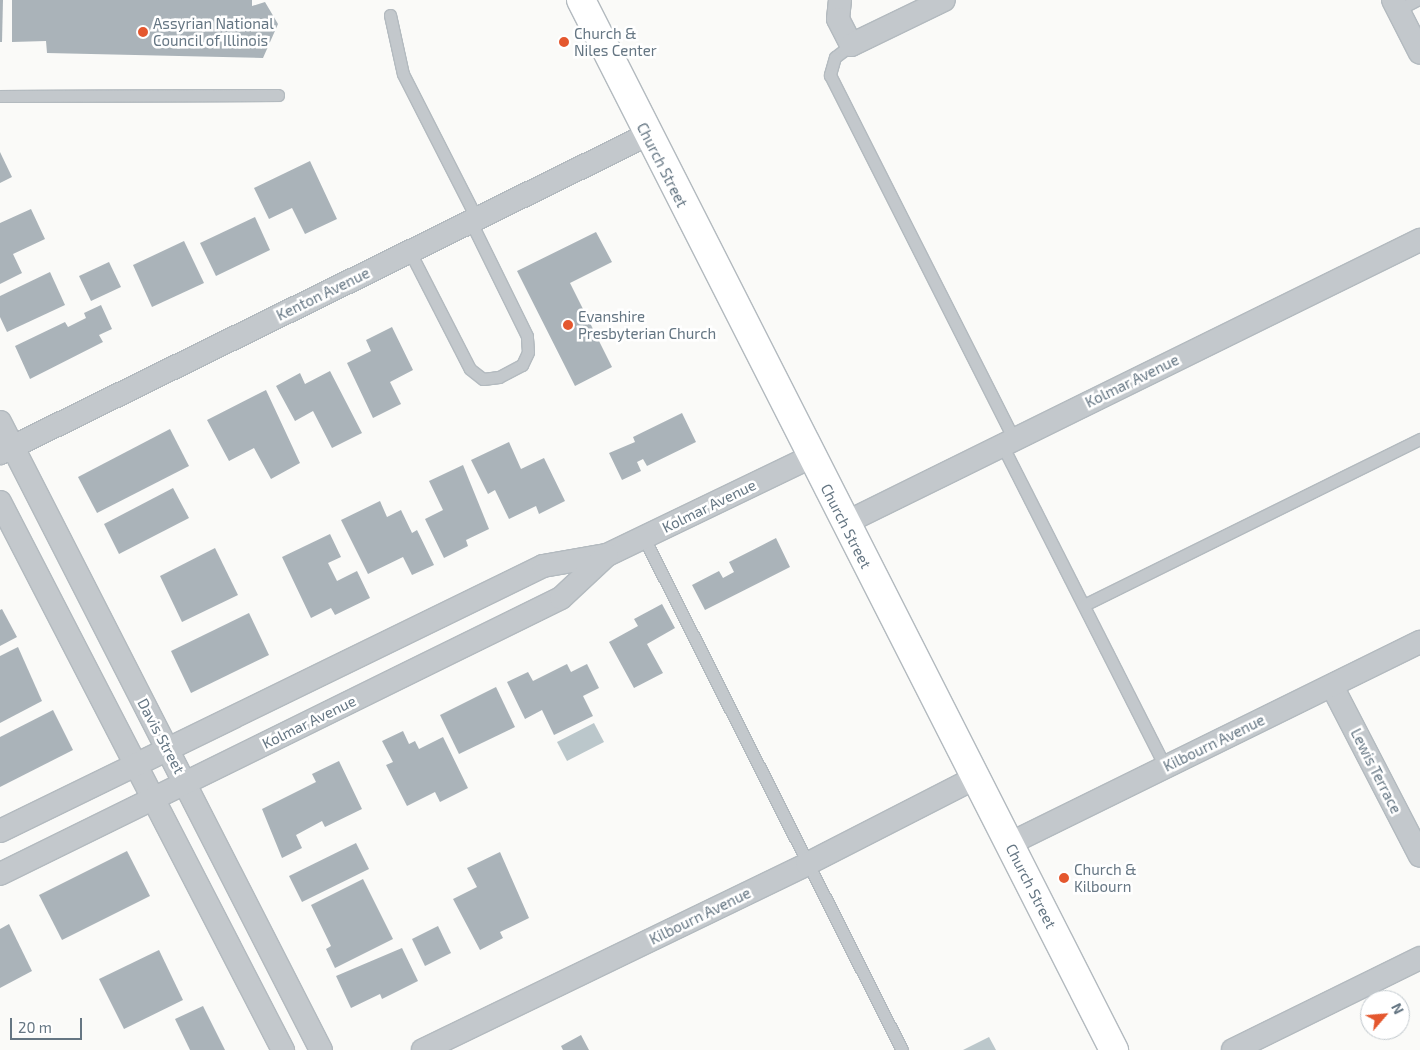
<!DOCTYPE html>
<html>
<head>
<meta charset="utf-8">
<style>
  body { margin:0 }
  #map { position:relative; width:1420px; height:1050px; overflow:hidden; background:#fafaf8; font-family:"Exo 2",sans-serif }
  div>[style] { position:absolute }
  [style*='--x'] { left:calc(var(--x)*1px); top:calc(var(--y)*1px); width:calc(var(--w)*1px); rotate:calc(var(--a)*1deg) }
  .water>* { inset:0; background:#bbc7cb }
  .building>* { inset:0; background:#aab3b9 }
  .roads { filter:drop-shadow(1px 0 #b3babf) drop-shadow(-1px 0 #b3babf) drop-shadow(0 1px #b3babf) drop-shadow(0 -1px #b3babf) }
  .lane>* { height:11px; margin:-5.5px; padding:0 5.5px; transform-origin:5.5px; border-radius:5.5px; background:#c3c8cc }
  .street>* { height:22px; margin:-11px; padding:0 11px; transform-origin:11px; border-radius:11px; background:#c3c8cc }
  .secondary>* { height:28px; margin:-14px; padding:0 14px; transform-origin:14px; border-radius:14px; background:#fff }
  .dots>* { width:14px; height:14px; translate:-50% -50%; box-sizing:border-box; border:2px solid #fff; border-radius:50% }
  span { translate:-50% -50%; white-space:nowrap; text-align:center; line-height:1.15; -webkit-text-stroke:5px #fff; paint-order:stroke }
  .poi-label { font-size:15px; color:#657683 }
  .left { translate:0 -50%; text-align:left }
  .street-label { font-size:15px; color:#657683 }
  .north { position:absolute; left:1360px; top:990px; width:50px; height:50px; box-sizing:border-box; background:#fff; border:1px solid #c1c8cd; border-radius:50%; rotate:63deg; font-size:14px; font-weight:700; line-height:20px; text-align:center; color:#657683 }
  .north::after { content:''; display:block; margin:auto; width:18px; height:22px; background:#e4572e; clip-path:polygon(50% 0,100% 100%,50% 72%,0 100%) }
  .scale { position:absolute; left:10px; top:1018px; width:72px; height:22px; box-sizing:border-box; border:2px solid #657683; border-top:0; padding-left:6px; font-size:15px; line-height:18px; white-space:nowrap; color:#657683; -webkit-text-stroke:4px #fff; paint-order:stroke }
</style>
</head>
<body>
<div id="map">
  <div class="water">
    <i style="clip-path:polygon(594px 723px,604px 742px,567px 761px,557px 742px)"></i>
    <i style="clip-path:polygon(989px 1037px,996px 1050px,963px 1050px)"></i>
  </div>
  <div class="building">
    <i style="clip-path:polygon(0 0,3px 0,2px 42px,0 42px)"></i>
    <i style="clip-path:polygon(12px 0,252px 0,252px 6px,265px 2px,278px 24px,263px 58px,47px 53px,46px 41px,12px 42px)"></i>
    <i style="clip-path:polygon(0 152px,12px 177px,0 183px)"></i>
    <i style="clip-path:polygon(310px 161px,337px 219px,305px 234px,292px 208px,269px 219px,254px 188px)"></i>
    <i style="clip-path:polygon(31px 209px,45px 239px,13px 254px,22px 273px,0 284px,0 223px)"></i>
    <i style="clip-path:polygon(255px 217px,270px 250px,216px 276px,200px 243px)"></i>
    <i style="clip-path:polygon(596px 232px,612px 262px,570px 283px,612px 367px,575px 386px,517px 271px)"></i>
    <i style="clip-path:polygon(184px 241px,204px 283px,152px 307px,133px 265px)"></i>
    <i style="clip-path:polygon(109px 262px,121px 287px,91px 301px,79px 276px)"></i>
    <i style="clip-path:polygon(50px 272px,65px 305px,7px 332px,0 317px,0 296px)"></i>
    <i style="clip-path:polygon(101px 305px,112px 329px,99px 335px,103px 342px,30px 379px,15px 346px,65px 322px,68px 327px,86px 318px,84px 313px)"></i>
    <i style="clip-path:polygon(392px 327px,413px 370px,390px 382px,401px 404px,373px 418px,347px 363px,371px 351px,366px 340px)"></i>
    <i style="clip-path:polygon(330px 371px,362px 433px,332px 448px,313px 411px,295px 421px,276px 386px,300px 373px,305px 384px)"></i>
    <i style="clip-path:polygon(266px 390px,300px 463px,271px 479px,254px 448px,229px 461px,207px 420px)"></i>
    <i style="clip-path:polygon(682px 413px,696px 442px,647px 466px,643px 459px,637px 462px,641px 471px,622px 480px,609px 453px,635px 442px,633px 437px)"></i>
    <i style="clip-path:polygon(170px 429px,189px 466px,97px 513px,78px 477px)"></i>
    <i style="clip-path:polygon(509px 442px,521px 469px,544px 458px,565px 501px,539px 514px,536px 506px,509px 519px,495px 490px,488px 494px,471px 460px)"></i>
    <i style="clip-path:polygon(463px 465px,489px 529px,466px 540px,468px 546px,444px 558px,425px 519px,443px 510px,429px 481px)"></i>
    <i style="clip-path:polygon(173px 488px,189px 518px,119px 554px,104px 524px)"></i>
    <i style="clip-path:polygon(380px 501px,387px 517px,401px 510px,412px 533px,417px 530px,434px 565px,412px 575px,403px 557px,368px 574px,341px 520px)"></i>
    <i style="clip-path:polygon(330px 534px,341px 557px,328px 563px,337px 581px,357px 571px,370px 598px,335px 615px,331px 608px,311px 618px,282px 557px)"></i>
    <i style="clip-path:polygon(776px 538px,790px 567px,705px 610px,692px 585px,719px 571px,723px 578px,734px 572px,729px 562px)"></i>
    <i style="clip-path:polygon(215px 548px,238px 595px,182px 622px,160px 576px)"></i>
    <i style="clip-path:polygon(662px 604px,675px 628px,647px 644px,663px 673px,634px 688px,609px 642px,638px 626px,634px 619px)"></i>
    <i style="clip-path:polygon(2px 609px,17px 637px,0 646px,0 610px)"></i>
    <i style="clip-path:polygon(249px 613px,269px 655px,191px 693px,171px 651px)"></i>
    <i style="clip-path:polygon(18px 647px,42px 701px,0 723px,0 656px)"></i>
    <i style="clip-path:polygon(567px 664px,571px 672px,587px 664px,599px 688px,583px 696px,593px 716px,554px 735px,542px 710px,525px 719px,507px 682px,528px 672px,533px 681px)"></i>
    <i style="clip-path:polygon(496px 687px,515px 727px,459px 754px,440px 715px)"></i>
    <i style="clip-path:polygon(53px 710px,73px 750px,0 787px,0 737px)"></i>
    <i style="clip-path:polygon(403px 731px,409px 744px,415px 741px,419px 749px,443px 737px,468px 788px,440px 802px,435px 792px,407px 806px,386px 765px,393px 762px,382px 741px)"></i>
    <i style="clip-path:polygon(339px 761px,362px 809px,325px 827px,322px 821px,296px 835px,302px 848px,282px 858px,262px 809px,316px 782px,312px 774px)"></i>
    <i style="clip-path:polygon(356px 843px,369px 869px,302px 902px,289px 876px)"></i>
    <i style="clip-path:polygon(127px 851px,150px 896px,62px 940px,39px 895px)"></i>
    <i style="clip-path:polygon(500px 852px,529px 918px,500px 932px,503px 938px,480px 950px,453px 899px,477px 887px,467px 868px)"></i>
    <i style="clip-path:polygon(363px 879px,393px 939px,335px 968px,326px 949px,331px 946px,311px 905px)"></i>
    <i style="clip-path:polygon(9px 924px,32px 971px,0 988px,0 929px)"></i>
    <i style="clip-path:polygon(438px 926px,451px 953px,425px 966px,412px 939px)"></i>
    <i style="clip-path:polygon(402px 948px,418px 981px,382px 999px,380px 994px,351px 1008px,336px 976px)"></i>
    <i style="clip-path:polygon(159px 950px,183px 1000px,124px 1029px,99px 979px)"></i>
    <i style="clip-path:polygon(203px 1006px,225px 1050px,190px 1050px,175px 1019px)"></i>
    <i style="clip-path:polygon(581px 1035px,589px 1050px,563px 1050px,561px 1046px)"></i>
  </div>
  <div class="roads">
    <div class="lane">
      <i style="--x:1398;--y:10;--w:21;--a:-28"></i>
      <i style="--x:390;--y:15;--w:60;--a:77.6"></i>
      <i style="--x:403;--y:74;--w:163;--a:63"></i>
      <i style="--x:851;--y:45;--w:20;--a:143"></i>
      <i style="--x:835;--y:57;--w:19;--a:106"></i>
      <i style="--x:830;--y:75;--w:408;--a:63.2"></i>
      <i style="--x:0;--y:96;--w:278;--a:-0.2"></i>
      <i style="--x:410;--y:252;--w:131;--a:62.9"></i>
      <i style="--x:470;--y:369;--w:16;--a:38"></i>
      <i style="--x:483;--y:379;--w:16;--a:-7"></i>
      <i style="--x:499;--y:377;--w:26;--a:-28"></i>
      <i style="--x:522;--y:365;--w:14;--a:-65"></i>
      <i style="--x:528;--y:352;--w:16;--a:-94"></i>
      <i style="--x:527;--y:336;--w:127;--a:-116.2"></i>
      <i style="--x:1002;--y:445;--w:360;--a:63.1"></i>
      <i style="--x:644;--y:538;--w:573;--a:63.26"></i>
      <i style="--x:1084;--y:605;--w:375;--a:-26.3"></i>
    </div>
    <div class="street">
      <i style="--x:840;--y:0;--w:19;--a:96"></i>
      <i style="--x:838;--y:19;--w:29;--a:63"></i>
      <i style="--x:851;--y:45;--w:103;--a:-25.8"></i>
      <i style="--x:1393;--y:0;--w:59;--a:63"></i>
      <i style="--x:0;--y:422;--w:705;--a:62.93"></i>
      <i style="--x:0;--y:453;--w:721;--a:-26.17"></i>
      <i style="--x:0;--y:502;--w:617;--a:62.69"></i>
      <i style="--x:845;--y:523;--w:641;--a:-26.21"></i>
      <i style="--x:1332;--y:686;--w:191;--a:62.6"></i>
      <i style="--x:0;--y:831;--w:604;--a:-26.01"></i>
      <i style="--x:543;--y:566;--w:65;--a:-9.8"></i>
      <i style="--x:607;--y:555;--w:226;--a:-25.7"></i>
      <i style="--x:1009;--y:844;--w:458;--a:-26.2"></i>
      <i style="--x:0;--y:874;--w:625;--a:-26.2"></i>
      <i style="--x:561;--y:598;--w:63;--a:-43.1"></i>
      <i style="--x:423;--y:1050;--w:427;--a:-25.8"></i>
      <i style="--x:807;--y:864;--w:189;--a:-27.1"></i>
      <i style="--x:1233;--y:1050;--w:208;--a:-26.2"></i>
    </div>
    <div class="secondary">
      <i style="--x:581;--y:0;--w:1178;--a:63.09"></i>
    </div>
  </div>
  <div class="dots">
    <i style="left:143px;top:32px;background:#e4572e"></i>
    <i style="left:564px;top:42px;background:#e4572e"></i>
    <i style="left:568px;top:325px;background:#e4572e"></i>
    <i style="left:1064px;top:878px;background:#e4572e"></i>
  </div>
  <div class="poi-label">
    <span class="left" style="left:153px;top:32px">Assyrian National<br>Council of Illinois</span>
    <span class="left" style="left:574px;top:42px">Church &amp;<br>Niles Center</span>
    <span class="left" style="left:578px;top:325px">Evanshire<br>Presbyterian Church</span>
    <span class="left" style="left:1074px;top:878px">Church &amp;<br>Kilbourn</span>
  </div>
  <div class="street-label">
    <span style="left:662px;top:165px;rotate:63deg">Church Street</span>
    <span style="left:323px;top:294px;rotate:-26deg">Kenton Avenue</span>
    <span style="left:1132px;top:381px;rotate:-26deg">Kolmar Avenue</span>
    <span style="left:709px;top:506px;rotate:-26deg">Kolmar Avenue</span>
    <span style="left:846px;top:526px;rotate:63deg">Church Street</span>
    <span style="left:309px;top:722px;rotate:-26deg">Kolmar Avenue</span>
    <span style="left:161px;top:736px;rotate:62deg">Davis Street</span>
    <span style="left:1214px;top:743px;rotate:-26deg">Kilbourn Avenue</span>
    <span style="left:1376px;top:771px;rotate:63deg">Lewis Terrace</span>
    <span style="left:1031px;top:886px;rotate:63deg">Church Street</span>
    <span style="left:700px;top:916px;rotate:-26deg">Kilbourn Avenue</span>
  </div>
  <div class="north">N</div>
  <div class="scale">20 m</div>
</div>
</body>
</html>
